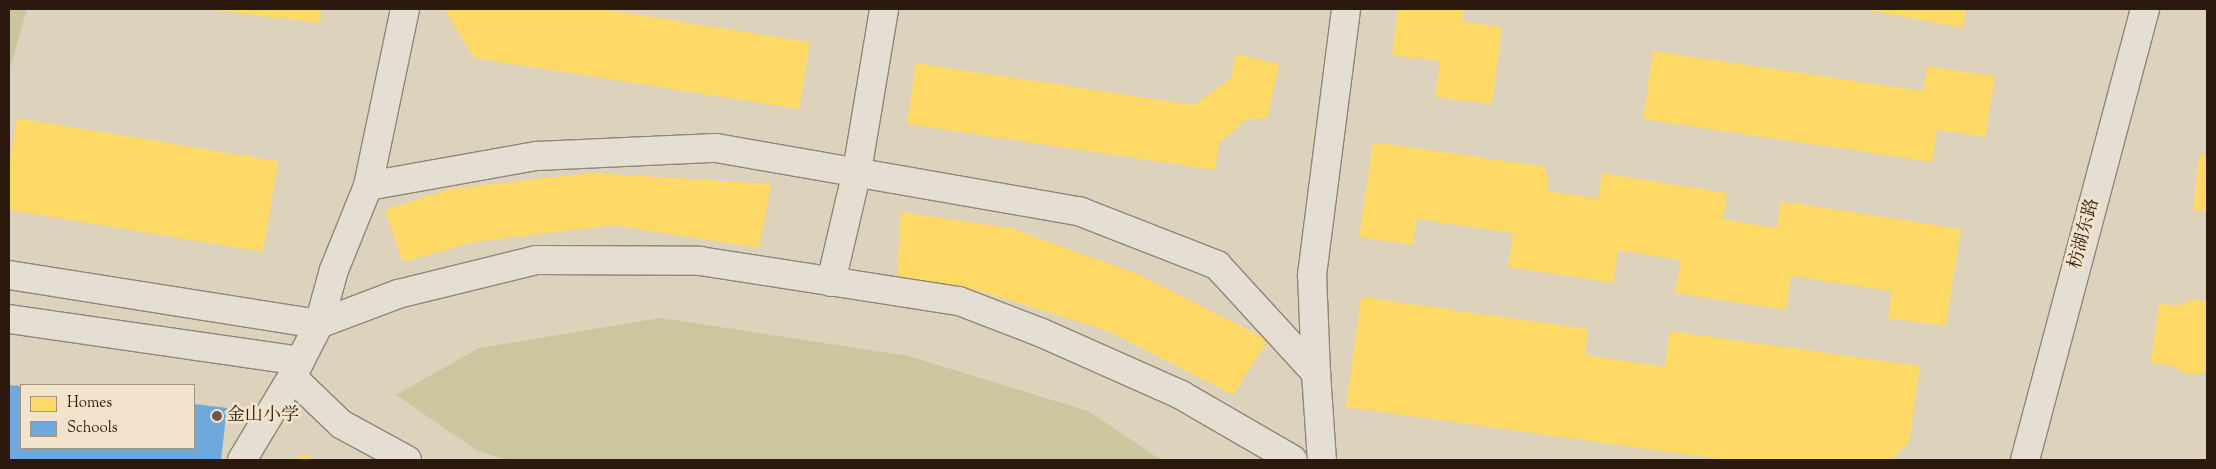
<!DOCTYPE html>
<html>
<head>
<meta charset="utf-8">
<style>
  body { margin:0 }
  #map { position:relative; width:2216px; height:469px; overflow:hidden; background:#ddd2bc; font-family:"Sorts Mill Goudy","Noto Serif SC",serif }
  div>[style] { position:absolute }
  [style*='--x'] { left:calc(var(--x)*1px); top:calc(var(--y)*1px); width:calc(var(--w)*1px); rotate:calc(var(--a)*1deg) }
  .green>* { inset:0; background:#cbc69e }
  .homes>* { inset:0; background:#ffd966 }
  .schools>* { inset:0; background:#6fa8dc }
  .roads { filter:drop-shadow(1px 0 #8f8678) drop-shadow(-1px 0 #8f8678) drop-shadow(0 1px #8f8678) drop-shadow(0 -1px #8f8678) }
  .street>* { height:28px; margin:-14px; padding:0 14px; transform-origin:14px; border-radius:14px; background:#e4ded3 }
  .secondary>* { height:28px; margin:-14px; padding:0 14px; transform-origin:14px; border-radius:14px; background:#e4ded3 }
  .dots>* { width:14px; height:14px; translate:-50% -50%; box-sizing:border-box; border:2px solid #f2e4ca; border-radius:50% }
  span { translate:-50% -50%; white-space:nowrap; text-align:center; line-height:1.15; -webkit-text-stroke:5px #f2e4ca; paint-order:stroke }
  .street-label { font-size:18px; color:#2b190d }
  .poi-label { font-size:18px; color:#2b190d }
  .left { translate:0 -50%; text-align:left }
  .frame { position:absolute; inset:0; border:10px solid #2b190d; pointer-events:none }
  .legend { position:absolute; left:20px; top:384px; width:175px; height:65px; box-sizing:border-box; background:#f2e4ca; border:1px solid #a2937e; margin:0; padding:6px 9px; list-style:none; font-size:15px; color:#2b190d }
  .legend li { display:flex; align-items:center; gap:10px; height:25px }
  .legend b { width:25px; border:1px solid #a2937e }
</style>
</head>
<body>
<div id="map">
  <div class="green">
    <i style="clip-path:polygon(9px 9px,27px 9px,9px 72px)"></i>
    <i style="clip-path:polygon(661px 318px,908px 356px,1088px 411px,1161px 460px,508px 460px,478px 451px,396px 395px,479px 348px)"></i>
  </div>
  <div class="homes">
    <i style="clip-path:polygon(209px 9px,321px 9px,320px 23px)"></i>
    <i style="clip-path:polygon(444px 9px,601px 9px,810px 42px,799px 109px,474px 58px)"></i>
    <i style="clip-path:polygon(1398px 9px,1464px 9px,1462px 21px,1502px 27px,1492px 104px,1435px 97px,1440px 61px,1392px 55px)"></i>
    <i style="clip-path:polygon(1863px 9px,1966px 9px,1963px 28px)"></i>
    <i style="clip-path:polygon(1653px 51px,1923px 91px,1927px 66px,1995px 76px,1985px 137px,1937px 130px,1932px 162px,1643px 119px)"></i>
    <i style="clip-path:polygon(1236px 54px,1279px 64px,1267px 118px,1247px 119px,1219px 143px,1215px 170px,907px 124px,916px 63px,1194px 105px,1231px 78px)"></i>
    <i style="clip-path:polygon(17px 118px,278px 161px,263px 252px,9px 210px,9px 166px)"></i>
    <i style="clip-path:polygon(1373px 142px,1546px 167px,1548px 191px,1598px 199px,1602px 173px,1727px 193px,1723px 219px,1777px 228px,1781px 201px,1961px 229px,1946px 326px,1888px 318px,1892px 291px,1791px 276px,1786px 310px,1675px 293px,1681px 260px,1618px 250px,1613px 283px,1508px 267px,1513px 233px,1417px 219px,1413px 245px,1359px 237px)"></i>
    <i style="clip-path:polygon(2199px 154px,2207px 155px,2207px 212px,2193px 210px)"></i>
    <i style="clip-path:polygon(592px 173px,771px 184px,759px 248px,614px 225px,473px 242px,403px 262px,385px 210px,450px 189px)"></i>
    <i style="clip-path:polygon(901px 212px,1011px 228px,1140px 275px,1268px 340px,1233px 395px,1111px 332px,980px 291px,897px 278px)"></i>
    <i style="clip-path:polygon(1361px 297px,1588px 329px,1585px 355px,1665px 367px,1670px 331px,1920px 366px,1909px 442px,1891px 460px,1726px 460px,1346px 407px)"></i>
    <i style="clip-path:polygon(2193px 299px,2207px 301px,2207px 372px,2195px 375px,2184px 373px,2172px 366px,2151px 363px,2159px 303px,2178px 306px)"></i>
    <i style="clip-path:polygon(302px 453px,316px 460px,298px 460px)"></i>
  </div>
  <div class="schools">
    <i style="clip-path:polygon(9px 385px,21px 386px,21px 448px,194px 448px,194px 404px,227px 408px,221px 460px,9px 459px)"></i>
  </div>
  <div class="roads">
    <div class="street">
      <i style="--x:368;--y:186;--w:181;--a:-78.2"></i>
      <i style="--x:9;--y:275;--w:314;--a:9"></i>
      <i style="--x:319;--y:324;--w:56;--a:-74.5"></i>
      <i style="--x:334;--y:270;--w:91;--a:-68"></i>
      <i style="--x:368;--y:186;--w:172;--a:-10.1"></i>
      <i style="--x:537;--y:156;--w:179;--a:-2.6"></i>
      <i style="--x:716;--y:148;--w:371;--a:9.9"></i>
      <i style="--x:1081;--y:212;--w:146;--a:21.3"></i>
      <i style="--x:1217;--y:265;--w:147;--a:47.5"></i>
      <i style="--x:1316;--y:373;--w:87;--a:86.1"></i>
      <i style="--x:831;--y:282;--w:114;--a:-76.8"></i>
      <i style="--x:857;--y:171;--w:164;--a:-80.5"></i>
      <i style="--x:9;--y:319;--w:294;--a:8.2"></i>
      <i style="--x:1316;--y:373;--w:98;--a:-92.3"></i>
      <i style="--x:1312;--y:275;--w:268;--a:-82.7"></i>
      <i style="--x:242;--y:460;--w:97;--a:-58.9"></i>
      <i style="--x:407;--y:460;--w:75;--a:-151.4"></i>
      <i style="--x:341;--y:424;--w:68;--a:-136.2"></i>
      <i style="--x:292;--y:377;--w:59;--a:-63"></i>
      <i style="--x:319;--y:324;--w:85;--a:-20.8"></i>
      <i style="--x:398;--y:294;--w:142;--a:-13.8"></i>
      <i style="--x:536;--y:260;--w:164;--a:0.3"></i>
      <i style="--x:700;--y:261;--w:262;--a:8.8"></i>
      <i style="--x:959;--y:301;--w:89;--a:21.1"></i>
      <i style="--x:1042;--y:333;--w:152;--a:24"></i>
      <i style="--x:1181;--y:395;--w:129;--a:30.1"></i>
    </div>
    <div class="secondary">
      <i style="--x:2025;--y:460;--w:467;--a:-75.1"></i>
    </div>
  </div>
  <div class="dots">
    <i style="left:217px;top:416px;background:#695a4a"></i>
  </div>
  <div class="street-label">
    <span style="left:2085px;top:234px;rotate:-75deg">枋湖东路</span>
  </div>
  <div class="poi-label">
    <span class="left" style="left:227px;top:416px">金山小学</span>
  </div>
  <div class="frame"></div>
  <ul class="legend">
  <li><b style="height:14px;background:#ffd966"></b>Homes</li>
  <li><b style="height:14px;background:#6fa8dc"></b>Schools</li>
  </ul>
</div>
</body>
</html>
